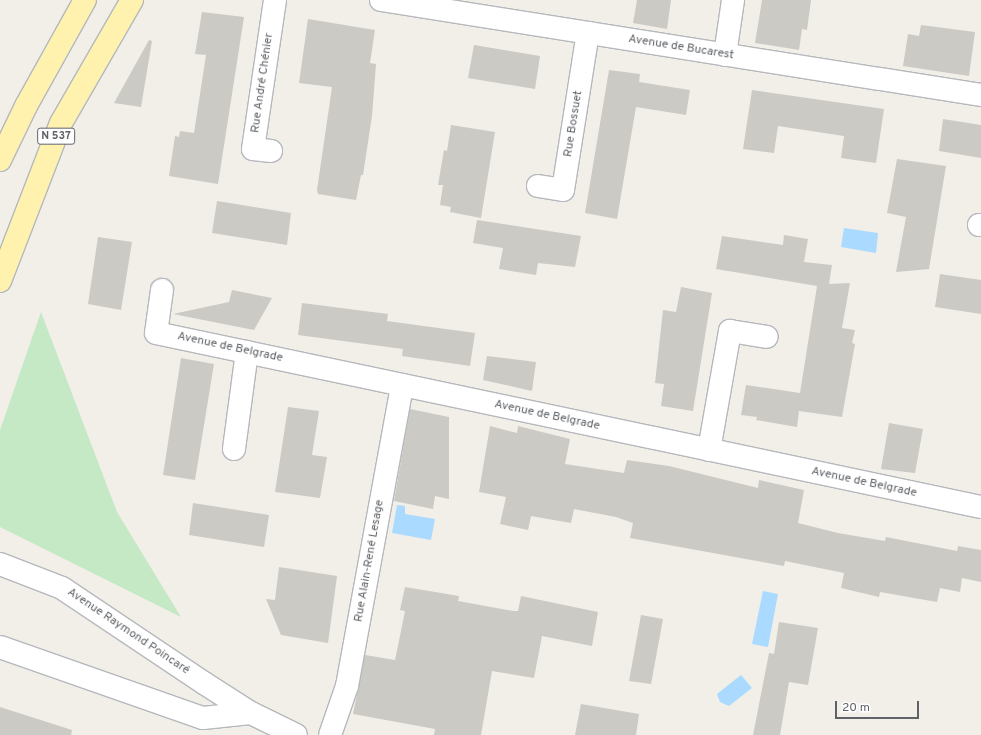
<!DOCTYPE html>
<html>
<head>
<meta charset="utf-8">
<style>
  body { margin:0 }
  #map { position:relative; width:981px; height:735px; overflow:hidden; background:#f1efe8; font-family:Overpass,sans-serif }
  div>[style] { position:absolute }
  [style*='--x'] { left:calc(var(--x)*1px); top:calc(var(--y)*1px); width:calc(var(--w)*1px); rotate:calc(var(--a)*1deg) }
  .green>* { inset:0; background:#c5e8c5 }
  .water>* { inset:0; background:#aadaff }
  .building>* { inset:0; background:#cccac5 }
  .roads { filter:drop-shadow(1px 0 #b5b8bc) drop-shadow(-1px 0 #b5b8bc) drop-shadow(0 1px #b5b8bc) drop-shadow(0 -1px #b5b8bc) }
  .minor>* { height:22px; margin:-11px; padding:0 11px; transform-origin:11px; border-radius:11px; background:#fff }
  .secondary>* { height:22px; margin:-11px; padding:0 11px; transform-origin:11px; border-radius:11px; background:#fff }
  .primary>* { height:22px; margin:-11px; padding:0 11px; transform-origin:11px; border-radius:11px; background:#fff2af }
  span { translate:-50% -50%; white-space:nowrap; text-align:center; line-height:1.15; -webkit-text-stroke:3.5px #fff; paint-order:stroke }
  .shield-label span { padding:1px 3px; background:#fff; border:1px solid; border-radius:3px; -webkit-text-stroke-width:0 }
  .shield-label { font-size:11px; color:#5f6368; font-weight:700 }
  .street-label { font-size:12px; color:#5f6368 }
  .scale { position:absolute; left:835px; top:701px; width:84px; height:18px; box-sizing:border-box; border:2px solid #5f6368; border-top:0; padding-left:5px; font-size:12px; line-height:14px; white-space:nowrap; color:#5f6368; -webkit-text-stroke:3px #fff; paint-order:stroke }
</style>
</head>
<body>
<div id="map">
  <div class="green">
    <i style="clip-path:polygon(41px 312px,117px 512px,181px 617px,0 527px,0 430px)"></i>
  </div>
  <div class="water">
    <i style="clip-path:polygon(844px 228px,878px 233px,876px 253px,841px 247px)"></i>
    <i style="clip-path:polygon(397px 505px,405px 506px,405px 514px,435px 519px,431px 540px,392px 533px)"></i>
    <i style="clip-path:polygon(763px 591px,778px 594px,768px 647px,752px 644px)"></i>
    <i style="clip-path:polygon(741px 675px,752px 688px,729px 706px,720px 702px,717px 694px)"></i>
  </div>
  <div class="building">
    <i style="clip-path:polygon(637px 0,671px 0,667px 29px,633px 23px)"></i>
    <i style="clip-path:polygon(762px 0,811px 0,807px 30px,802px 29px,799px 50px,755px 43px)"></i>
    <i style="clip-path:polygon(202px 12px,244px 17px,218px 184px,169px 176px,175px 136px,179px 137px,180px 131px,194px 133px,206px 55px,195px 54px)"></i>
    <i style="clip-path:polygon(308px 19px,375px 30px,370px 63px,376px 64px,372px 116px,363px 175px,361px 175px,356px 200px,318px 194px,317px 190px,332px 87px,299px 83px)"></i>
    <i style="clip-path:polygon(921px 25px,975px 32px,969px 76px,903px 66px,908px 34px,919px 36px)"></i>
    <i style="clip-path:polygon(149px 40px,152px 41px,141px 107px,114px 103px)"></i>
    <i style="clip-path:polygon(474px 45px,540px 56px,535px 89px,468px 78px)"></i>
    <i style="clip-path:polygon(609px 70px,640px 74px,639px 82px,690px 90px,686px 115px,636px 107px,617px 219px,585px 213px)"></i>
    <i style="clip-path:polygon(752px 90px,884px 109px,876px 163px,841px 158px,844px 136px,778px 126px,774px 153px,743px 149px)"></i>
    <i style="clip-path:polygon(943px 119px,981px 125px,981px 158px,939px 151px)"></i>
    <i style="clip-path:polygon(451px 125px,495px 132px,481px 218px,450px 212px,451px 207px,440px 205px,443px 185px,438px 185px,444px 150px,447px 151px)"></i>
    <i style="clip-path:polygon(897px 159px,946px 166px,929px 269px,896px 272px,906px 217px,887px 213px)"></i>
    <i style="clip-path:polygon(217px 201px,291px 213px,287px 245px,212px 233px)"></i>
    <i style="clip-path:polygon(477px 220px,581px 236px,575px 267px,538px 263px,536px 275px,499px 269px,503px 248px,473px 243px)"></i>
    <i style="clip-path:polygon(784px 235px,808px 239px,804px 262px,832px 265px,829px 284px,850px 283px,842px 328px,855px 330px,852px 343px,855px 344px,842px 417px,799px 411px,797px 427px,756px 420px,757px 417px,741px 415px,746px 385px,800px 393px,817px 286px,716px 269px,722px 236px,783px 245px)"></i>
    <i style="clip-path:polygon(98px 237px,132px 242px,121px 310px,88px 304px)"></i>
    <i style="clip-path:polygon(940px 274px,981px 280px,981px 314px,935px 307px)"></i>
    <i style="clip-path:polygon(681px 287px,712px 293px,693px 411px,661px 406px,664px 384px,655px 383px,663px 310px,676px 312px)"></i>
    <i style="clip-path:polygon(232px 290px,272px 298px,254px 330px,173px 314px,229px 302px)"></i>
    <i style="clip-path:polygon(302px 303px,388px 314px,387px 321px,475px 333px,470px 366px,402px 356px,403px 349px,298px 335px)"></i>
    <i style="clip-path:polygon(487px 356px,536px 362px,532px 391px,483px 380px)"></i>
    <i style="clip-path:polygon(181px 358px,214px 364px,195px 480px,163px 475px)"></i>
    <i style="clip-path:polygon(288px 407px,319px 411px,312px 455px,327px 457px,320px 498px,275px 492px)"></i>
    <i style="clip-path:polygon(410px 409px,449px 417px,449px 499px,435px 496px,433px 509px,394px 501px)"></i>
    <i style="clip-path:polygon(889px 423px,923px 429px,915px 473px,881px 469px)"></i>
    <i style="clip-path:polygon(490px 426px,517px 433px,518px 426px,570px 439px,565px 464px,624px 473px,627px 460px,669px 466px,758px 488px,759px 480px,804px 490px,798px 523px,838px 533px,885px 541px,886px 537px,957px 551px,958px 546px,981px 550px,981px 582px,962px 578px,960px 592px,940px 588px,937px 602px,880px 592px,879px 597px,841px 588px,844px 573px,785px 561px,784px 566px,630px 538px,633px 523px,616px 517px,574px 509px,571px 523px,531px 516px,528px 530px,500px 524px,506px 497px,479px 492px)"></i>
    <i style="clip-path:polygon(193px 503px,269px 515px,264px 547px,189px 535px)"></i>
    <i style="clip-path:polygon(279px 567px,337px 576px,328px 643px,281px 635px,266px 599px,275px 600px)"></i>
    <i style="clip-path:polygon(405px 587px,459px 596px,458px 601px,513px 611px,518px 611px,521px 596px,598px 612px,592px 646px,542px 636px,534px 678px,492px 671px,481px 735px,434px 735px,435px 729px,353px 714px,365px 655px,395px 660px,405px 611px,400px 610px)"></i>
    <i style="clip-path:polygon(641px 615px,663px 619px,651px 684px,629px 681px)"></i>
    <i style="clip-path:polygon(779px 622px,818px 628px,808px 685px,789px 682px,780px 735px,753px 735px,769px 653px,774px 654px)"></i>
    <i style="clip-path:polygon(581px 704px,639px 714px,636px 735px,575px 735px)"></i>
    <i style="clip-path:polygon(0 707px,72px 730px,71px 735px,0 735px)"></i>
  </div>
  <div class="roads">
    <div class="minor">
      <i style="--x:381;--y:0;--w:607;--a:9"></i>
      <i style="--x:725;--y:55;--w:56;--a:-81.7"></i>
      <i style="--x:271;--y:151;--w:18;--a:-174"></i>
      <i style="--x:253;--y:149;--w:151;--a:-81.6"></i>
      <i style="--x:538;--y:186;--w:25;--a:9"></i>
      <i style="--x:563;--y:190;--w:159;--a:-81"></i>
      <i style="--x:979;--y:225;--w:2;--a:0"></i>
      <i style="--x:162;--y:290;--w:43;--a:97.9"></i>
      <i style="--x:156;--y:333;--w:843;--a:11.91"></i>
      <i style="--x:234;--y:449;--w:98;--a:-82.4"></i>
      <i style="--x:709;--y:450;--w:121;--a:-80"></i>
      <i style="--x:730;--y:331;--w:37;--a:9"></i>
      <i style="--x:0;--y:647;--w:215;--a:19.3"></i>
      <i style="--x:203;--y:718;--w:48;--a:-5.9"></i>
      <i style="--x:330;--y:735;--w:52;--a:-70.9"></i>
      <i style="--x:347;--y:686;--w:306;--a:-79.6"></i>
    </div>
    <div class="secondary">
      <i style="--x:0;--y:564;--w:66;--a:21.2"></i>
      <i style="--x:62;--y:588;--w:171;--a:33.8"></i>
      <i style="--x:204;--y:683;--w:56;--a:32.6"></i>
      <i style="--x:251;--y:713;--w:50;--a:26.1"></i>
    </div>
    <div class="primary">
      <i style="--x:0;--y:160;--w:60;--a:-64.3"></i>
      <i style="--x:26;--y:106;--w:121;--a:-60.9"></i>
      <i style="--x:0;--y:281;--w:169;--a:-68.9"></i>
      <i style="--x:61;--y:123;--w:142;--a:-60"></i>
    </div>
  </div>
  <div class="shield-label">
    <span style="left:56px;top:136px">N 537</span>
  </div>
  <div class="street-label">
    <span style="left:681px;top:48px;rotate:9deg">Avenue de Bucarest</span>
    <span style="left:263px;top:83px;rotate:-82deg">Rue André Chénier</span>
    <span style="left:574px;top:124px;rotate:-81deg">Rue Bossuet</span>
    <span style="left:230px;top:348px;rotate:12deg">Avenue de Belgrade</span>
    <span style="left:547px;top:416px;rotate:12deg">Avenue de Belgrade</span>
    <span style="left:864px;top:483px;rotate:12deg">Avenue de Belgrade</span>
    <span style="left:370px;top:561px;rotate:-80deg">Rue Alain-René Lesage</span>
    <span style="left:128px;top:632px;rotate:34deg">Avenue Raymond Poincaré</span>
  </div>
  <div class="scale">20 m</div>
</div>
</body>
</html>
